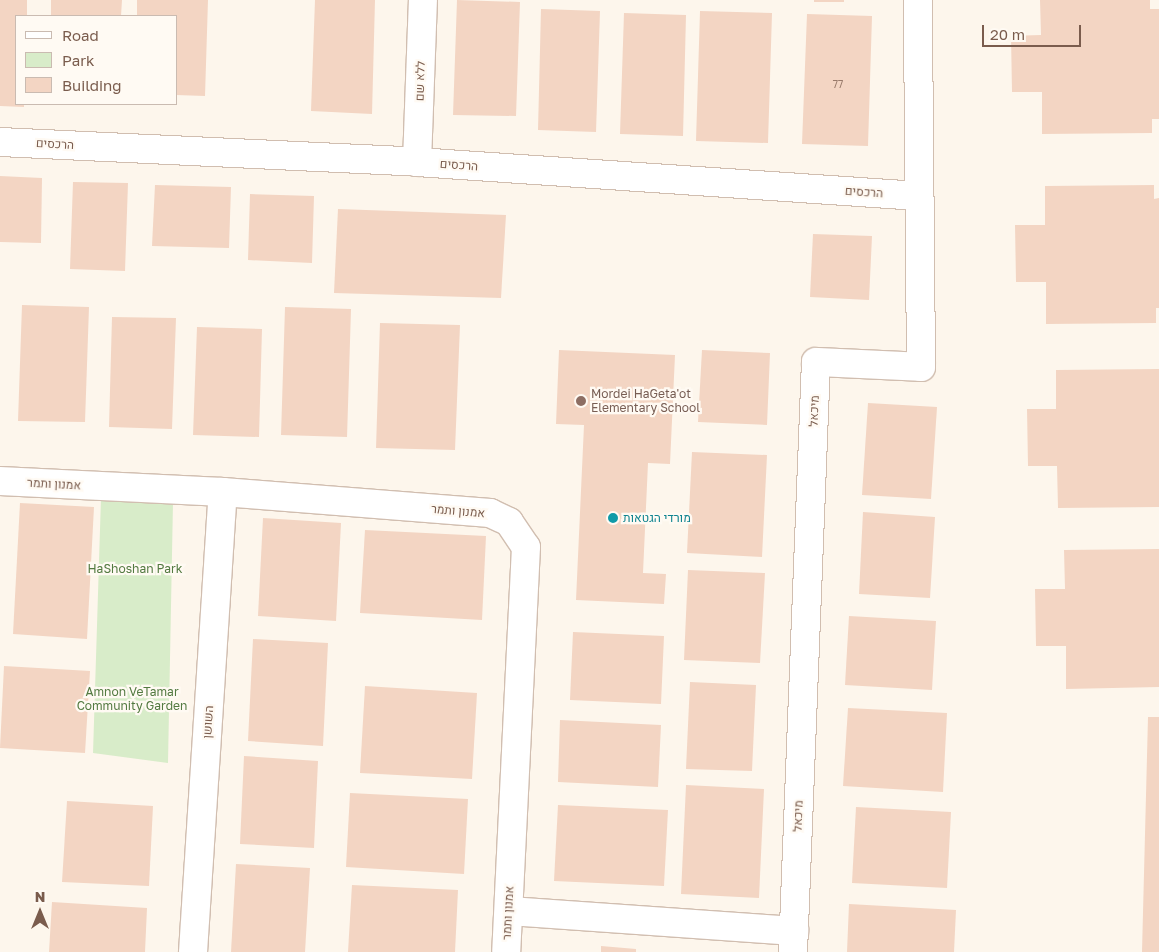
<!DOCTYPE html>
<html>
<head>
<meta charset="utf-8">
<style>
  body { margin:0 }
  #map { position:relative; width:1159px; height:952px; overflow:hidden; background:#fdf6ec; font-family:"Golos Text",Heebo,sans-serif }
  div>[style] { position:absolute }
  [style*='--x'] { left:calc(var(--x)*1px); top:calc(var(--y)*1px); width:calc(var(--w)*1px); rotate:calc(var(--a)*1deg) }
  .green>* { inset:0; background:#d8ecc9 }
  .building>* { inset:0; background:#f3d5c3 }
  .roads { filter:drop-shadow(1px 0 #d1beb0) drop-shadow(-1px 0 #d1beb0) drop-shadow(0 1px #d1beb0) drop-shadow(0 -1px #d1beb0) }
  .street>* { height:28px; margin:-14px; padding:0 14px; transform-origin:14px; border-radius:14px; background:#fff }
  .dots>* { width:14px; height:14px; translate:-50% -50%; box-sizing:border-box; border:2px solid #fffaf3; border-radius:50% }
  span { translate:-50% -50%; white-space:nowrap; text-align:center; line-height:1.15; -webkit-text-stroke:4.5px #fffaf3; paint-order:stroke }
  .number-label { font-size:10px; color:#987a6a }
  .number-label span { -webkit-text-stroke-width:0 }
  .street-label { font-size:12px; color:#7a5c4d }
  .education-label { font-size:12px; color:#785e54 }
  .left { translate:0 -50%; text-align:left }
  .culture-label { font-size:12px; color:#0d838f }
  .park-label { font-size:12px; color:#537a41 }
  .legend { position:absolute; left:15px; top:15px; width:162px; height:90px; box-sizing:border-box; background:#fffaf3; border:1px solid #cabbb1; margin:0; padding:6px 9px; list-style:none; font-size:15px; color:#7a5c4d }
  .legend li { display:flex; align-items:center; gap:10px; height:25px }
  .legend b { width:25px; border:1px solid #cabbb1 }
  .north { position:absolute; left:15px; top:887px; width:50px; height:50px; -webkit-text-stroke:4px #fffaf3; paint-order:stroke; rotate:0deg; font-size:14px; font-weight:700; line-height:20px; text-align:center; color:#7a5c4d }
  .north::after { content:''; display:block; margin:auto; width:18px; height:22px; background:#7a5c4d; clip-path:polygon(50% 0,100% 100%,50% 72%,0 100%) }
  .scale { position:absolute; left:982px; top:25px; width:99px; height:22px; box-sizing:border-box; border:2px solid #7a5c4d; border-top:0; padding-left:6px; font-size:15px; line-height:18px; white-space:nowrap; color:#7a5c4d; -webkit-text-stroke:4px #fffaf3; paint-order:stroke }
</style>
</head>
<body>
<div id="map">
  <div class="green">
    <i style="clip-path:polygon(101px 497px,173px 502px,168px 763px,93px 753px)"></i>
  </div>
  <div class="building">
    <i style="clip-path:polygon(0 0,27px 0,27px 16px,16px 16px,16px 104px,24px 104px,24px 107px,0 106px)"></i>
    <i style="clip-path:polygon(51px 0,122px 0,121px 16px,51px 16px)"></i>
    <i style="clip-path:polygon(137px 0,208px 0,205px 96px,176px 95px,176px 16px,137px 16px)"></i>
    <i style="clip-path:polygon(315px 0,375px 0,372px 114px,311px 111px)"></i>
    <i style="clip-path:polygon(457px 0,520px 2px,516px 116px,453px 115px)"></i>
    <i style="clip-path:polygon(814px 0,844px 0,844px 2px,814px 2px)"></i>
    <i style="clip-path:polygon(1040px 0,1150px 0,1150px 9px,1159px 9px,1159px 119px,1152px 119px,1152px 133px,1042px 134px,1042px 92px,1012px 92px,1011px 36px,1041px 35px)"></i>
    <i style="clip-path:polygon(541px 9px,600px 11px,596px 132px,538px 130px)"></i>
    <i style="clip-path:polygon(700px 11px,772px 13px,768px 143px,696px 141px)"></i>
    <i style="clip-path:polygon(624px 13px,686px 15px,683px 136px,620px 134px)"></i>
    <i style="clip-path:polygon(807px 14px,872px 16px,868px 146px,802px 144px)"></i>
    <i style="clip-path:polygon(0 176px,42px 178px,41px 243px,0 242px)"></i>
    <i style="clip-path:polygon(73px 182px,128px 183px,125px 271px,70px 269px)"></i>
    <i style="clip-path:polygon(155px 185px,231px 187px,229px 248px,152px 246px)"></i>
    <i style="clip-path:polygon(1154px 185px,1154px 199px,1159px 198px,1159px 308px,1156px 308px,1156px 323px,1046px 324px,1046px 282px,1016px 282px,1015px 225px,1045px 225px,1045px 186px)"></i>
    <i style="clip-path:polygon(250px 194px,314px 196px,312px 263px,248px 260px)"></i>
    <i style="clip-path:polygon(338px 209px,506px 215px,501px 298px,334px 293px)"></i>
    <i style="clip-path:polygon(813px 234px,872px 236px,869px 300px,810px 297px)"></i>
    <i style="clip-path:polygon(22px 305px,89px 307px,85px 422px,18px 421px)"></i>
    <i style="clip-path:polygon(285px 307px,351px 309px,347px 437px,281px 435px)"></i>
    <i style="clip-path:polygon(112px 317px,176px 318px,172px 429px,109px 427px)"></i>
    <i style="clip-path:polygon(380px 323px,460px 325px,455px 450px,376px 448px)"></i>
    <i style="clip-path:polygon(197px 327px,262px 329px,259px 437px,193px 435px)"></i>
    <i style="clip-path:polygon(559px 350px,675px 355px,670px 464px,648px 463px,643px 573px,666px 574px,664px 604px,576px 600px,584px 425px,556px 424px)"></i>
    <i style="clip-path:polygon(702px 350px,770px 353px,767px 425px,698px 422px)"></i>
    <i style="clip-path:polygon(1159px 369px,1159px 507px,1058px 508px,1057px 466px,1028px 466px,1027px 409px,1056px 409px,1056px 370px)"></i>
    <i style="clip-path:polygon(868px 403px,937px 407px,931px 499px,862px 495px)"></i>
    <i style="clip-path:polygon(692px 452px,767px 455px,762px 557px,687px 553px)"></i>
    <i style="clip-path:polygon(20px 503px,94px 507px,87px 639px,13px 634px)"></i>
    <i style="clip-path:polygon(863px 512px,935px 517px,930px 598px,859px 594px)"></i>
    <i style="clip-path:polygon(263px 518px,341px 523px,336px 621px,258px 616px)"></i>
    <i style="clip-path:polygon(365px 530px,486px 536px,482px 620px,360px 613px)"></i>
    <i style="clip-path:polygon(1159px 549px,1159px 687px,1066px 689px,1066px 646px,1036px 646px,1035px 589px,1065px 589px,1064px 550px)"></i>
    <i style="clip-path:polygon(688px 570px,765px 573px,760px 663px,684px 660px)"></i>
    <i style="clip-path:polygon(849px 616px,936px 621px,932px 690px,845px 685px)"></i>
    <i style="clip-path:polygon(573px 632px,664px 636px,661px 704px,570px 700px)"></i>
    <i style="clip-path:polygon(253px 639px,328px 643px,323px 746px,248px 741px)"></i>
    <i style="clip-path:polygon(4px 666px,90px 671px,85px 753px,0 748px)"></i>
    <i style="clip-path:polygon(690px 682px,756px 685px,752px 771px,686px 769px)"></i>
    <i style="clip-path:polygon(365px 686px,477px 693px,472px 779px,360px 773px)"></i>
    <i style="clip-path:polygon(848px 708px,947px 713px,943px 792px,843px 786px)"></i>
    <i style="clip-path:polygon(1148px 717px,1159px 717px,1159px 952px,1142px 952px)"></i>
    <i style="clip-path:polygon(560px 720px,661px 725px,658px 787px,558px 782px)"></i>
    <i style="clip-path:polygon(244px 756px,318px 761px,314px 848px,240px 844px)"></i>
    <i style="clip-path:polygon(686px 785px,764px 789px,759px 898px,681px 894px)"></i>
    <i style="clip-path:polygon(350px 793px,468px 799px,464px 874px,346px 867px)"></i>
    <i style="clip-path:polygon(67px 801px,153px 806px,149px 886px,62px 882px)"></i>
    <i style="clip-path:polygon(558px 805px,668px 810px,664px 886px,554px 881px)"></i>
    <i style="clip-path:polygon(856px 807px,951px 812px,947px 888px,852px 883px)"></i>
    <i style="clip-path:polygon(236px 864px,310px 868px,305px 952px,231px 952px)"></i>
    <i style="clip-path:polygon(352px 885px,458px 890px,455px 952px,348px 952px)"></i>
    <i style="clip-path:polygon(52px 902px,147px 908px,145px 952px,49px 952px)"></i>
    <i style="clip-path:polygon(849px 904px,956px 910px,954px 952px,847px 952px)"></i>
    <i style="clip-path:polygon(601px 946px,636px 949px,636px 952px,601px 952px)"></i>
  </div>
  <div class="roads">
    <div class="street">
      <i style="--x:0;--y:142;--w:417;--a:2.7"></i>
      <i style="--x:417;--y:162;--w:502;--a:3.88"></i>
      <i style="--x:417;--y:162;--w:162;--a:-87.9"></i>
      <i style="--x:0;--y:481;--w:223;--a:2.8"></i>
      <i style="--x:223;--y:492;--w:268;--a:4.5"></i>
      <i style="--x:490;--y:513;--w:21;--a:25"></i>
      <i style="--x:509;--y:522;--w:30;--a:56"></i>
      <i style="--x:526;--y:547;--w:405;--a:92.8"></i>
      <i style="--x:509;--y:911;--w:286;--a:4"></i>
      <i style="--x:193;--y:952;--w:461;--a:-86.3"></i>
      <i style="--x:793;--y:952;--w:590;--a:-87.77"></i>
      <i style="--x:816;--y:362;--w:105;--a:2.7"></i>
      <i style="--x:921;--y:367;--w:367;--a:-90.5"></i>
    </div>
  </div>
  <div class="dots">
    <i style="left:581px;top:401px;background:#8d6e63"></i>
    <i style="left:613px;top:518px;background:#0f9aa8"></i>
  </div>
  <div class="number-label">
    <span style="left:838px;top:85px">77</span>
  </div>
  <div class="street-label">
    <span style="left:420px;top:81px;rotate:-88deg">ללא שם</span>
    <span style="left:55px;top:144px;rotate:3deg">הרכסים</span>
    <span style="left:459px;top:165px;rotate:4deg">הרכסים</span>
    <span style="left:864px;top:192px;rotate:4deg">הרכסים</span>
    <span style="left:814px;top:411px;rotate:-88deg">מיכאל</span>
    <span style="left:54px;top:484px;rotate:3deg">אמנון ותמר</span>
    <span style="left:458px;top:511px;rotate:5deg">אמנון ותמר</span>
    <span style="left:208px;top:722px;rotate:-86deg">השושן</span>
    <span style="left:798px;top:816px;rotate:-88deg">מיכאל</span>
    <span style="left:508px;top:913px;rotate:-87deg">אמנון ותמר</span>
  </div>
  <div class="education-label">
    <span class="left" style="left:591px;top:401px">Mordei HaGeta'ot<br>Elementary School</span>
  </div>
  <div class="culture-label">
    <span class="left" style="left:623px;top:518px">מורדי הגטאות</span>
  </div>
  <div class="park-label">
    <span style="left:135px;top:569px">HaShoshan Park</span>
    <span style="left:132px;top:699px">Amnon VeTamar<br>Community Garden</span>
  </div>
  <ul class="legend">
  <li><b style="height:6px;background:#fff"></b>Road</li>
  <li><b style="height:14px;background:#d8ecc9"></b>Park</li>
  <li><b style="height:14px;background:#f3d5c3"></b>Building</li>
  </ul>
  <div class="north">N</div>
  <div class="scale">20 m</div>
</div>
</body>
</html>
